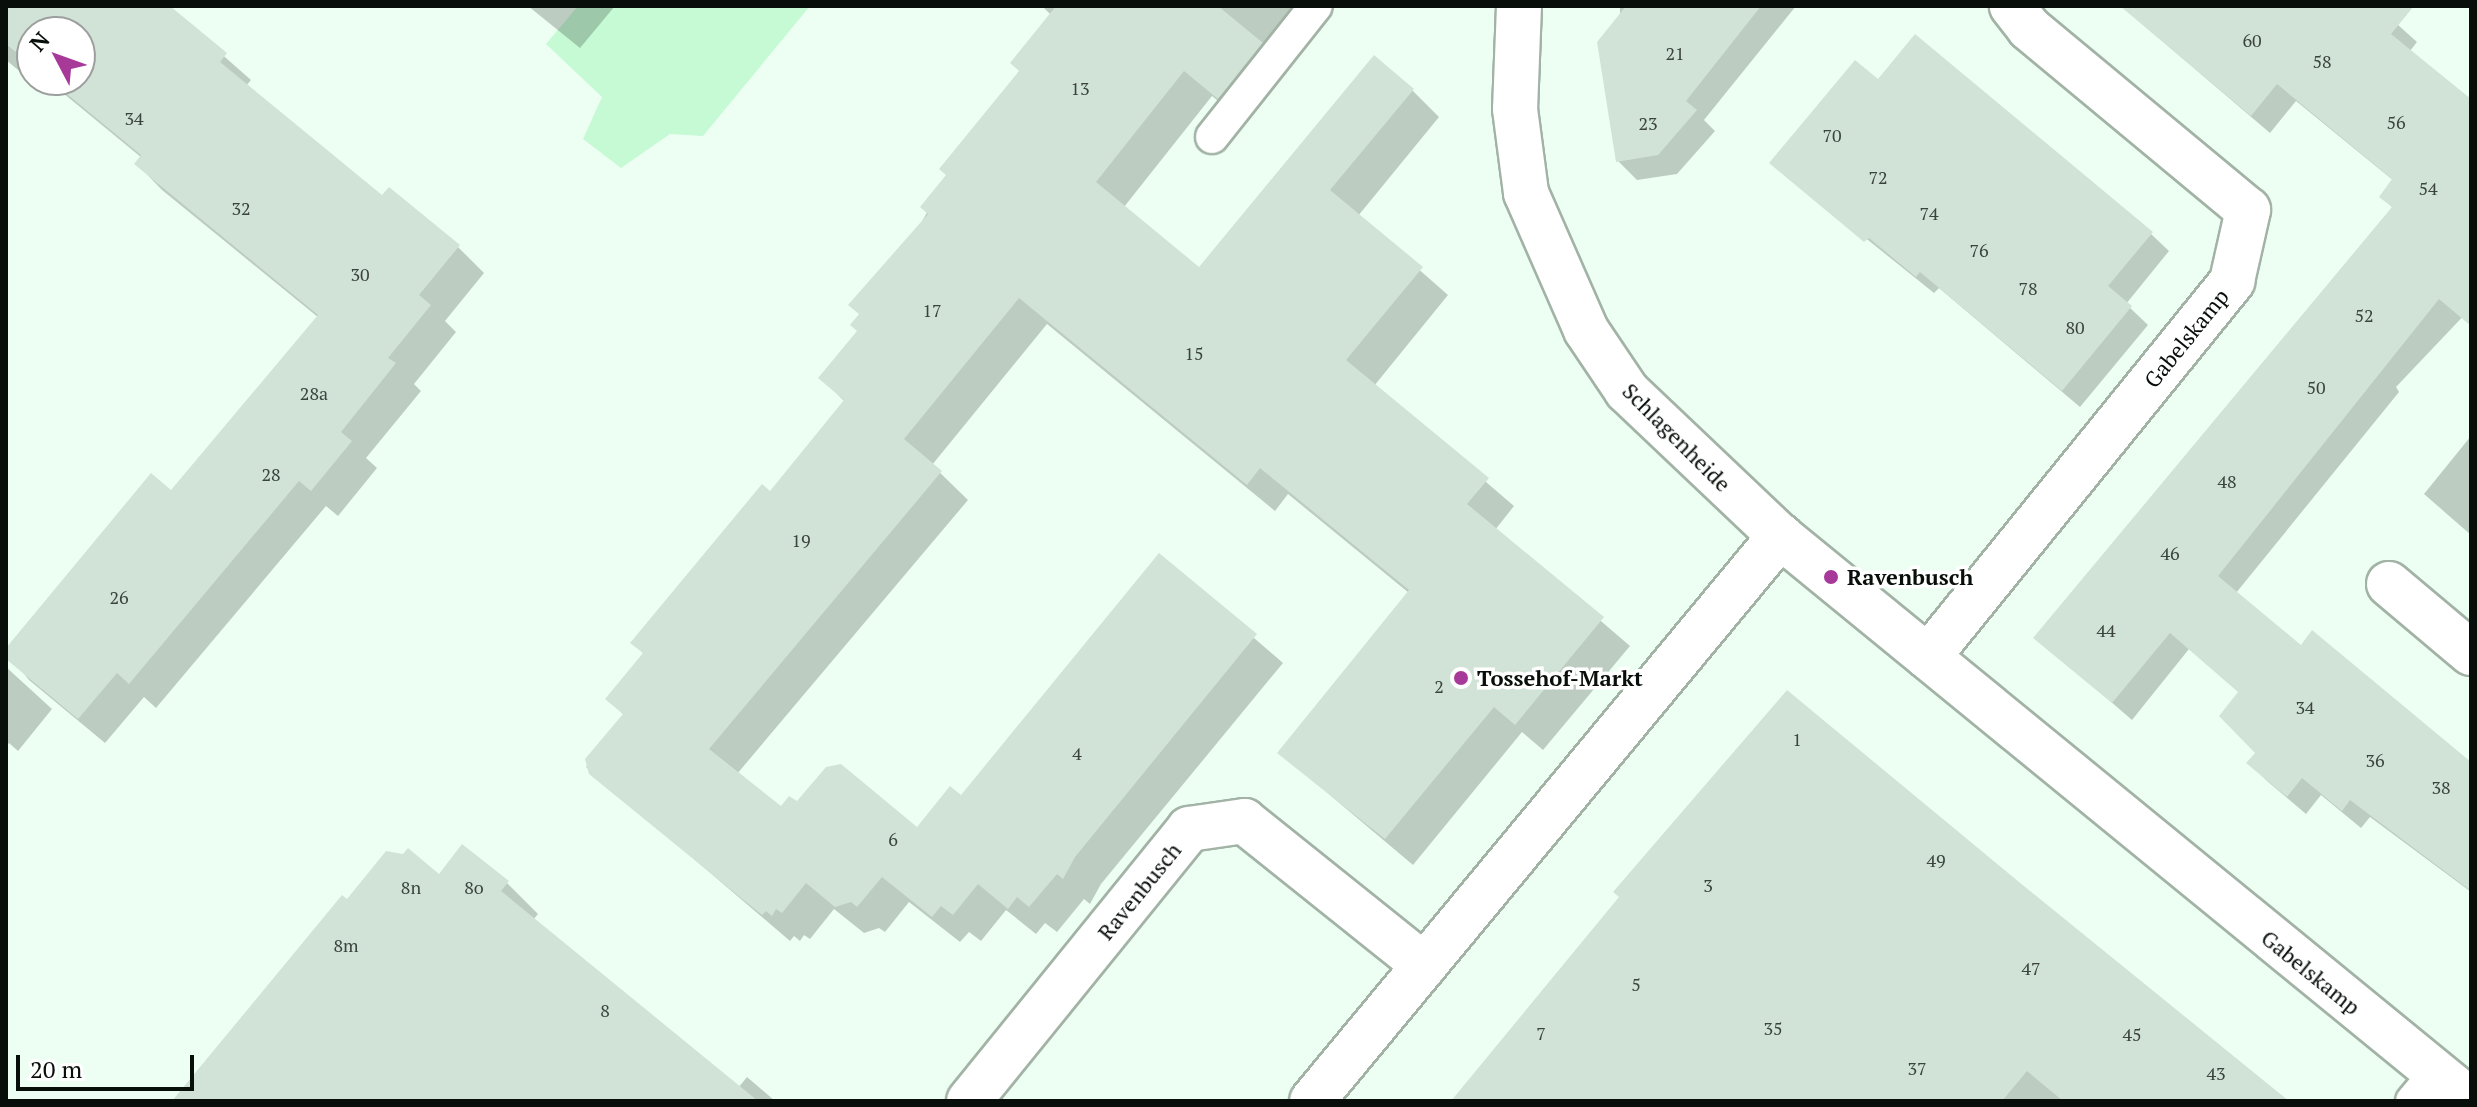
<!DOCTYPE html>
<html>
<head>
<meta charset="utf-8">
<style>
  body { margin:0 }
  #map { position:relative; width:2477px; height:1107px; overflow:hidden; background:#edfff2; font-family:"PT Serif",serif }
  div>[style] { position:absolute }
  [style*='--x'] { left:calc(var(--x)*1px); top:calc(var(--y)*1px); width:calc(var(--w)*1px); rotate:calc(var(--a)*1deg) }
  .green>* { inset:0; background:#c5fad4 }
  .shadow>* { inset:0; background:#0003 }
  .building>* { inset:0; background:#d1e3d6 }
  .roads { filter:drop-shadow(2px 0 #a2b3a6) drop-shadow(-2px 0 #a2b3a6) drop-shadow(0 2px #a2b3a6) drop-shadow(0 -2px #a2b3a6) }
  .service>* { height:32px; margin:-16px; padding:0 16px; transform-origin:16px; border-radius:16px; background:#fff }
  .minor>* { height:44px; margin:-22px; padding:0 22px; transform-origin:22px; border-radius:22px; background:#fff }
  .dots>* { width:22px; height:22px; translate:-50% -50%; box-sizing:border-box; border:4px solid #fff; border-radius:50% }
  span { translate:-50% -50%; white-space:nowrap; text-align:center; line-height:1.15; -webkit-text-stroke:7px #fff; paint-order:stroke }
  .number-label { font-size:18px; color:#3a433d }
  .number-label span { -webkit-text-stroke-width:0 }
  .street-label { font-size:22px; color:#080e0a }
  .poi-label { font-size:22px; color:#080e0a; font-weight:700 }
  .left { translate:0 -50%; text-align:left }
  .frame { position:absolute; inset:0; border:8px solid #080e0a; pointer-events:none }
  .north { position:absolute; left:16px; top:16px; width:80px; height:80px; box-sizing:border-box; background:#fff; border:2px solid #9c9f9d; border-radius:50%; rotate:311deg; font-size:22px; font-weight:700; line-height:32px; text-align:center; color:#080e0a }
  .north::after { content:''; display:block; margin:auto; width:28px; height:36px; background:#a73a98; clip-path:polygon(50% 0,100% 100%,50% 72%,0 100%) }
  .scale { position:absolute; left:16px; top:1055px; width:178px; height:36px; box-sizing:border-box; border:4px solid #080e0a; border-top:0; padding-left:10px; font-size:24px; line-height:28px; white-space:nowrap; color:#080e0a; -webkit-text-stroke:6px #fff; paint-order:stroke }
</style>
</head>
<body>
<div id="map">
  <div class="green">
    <i style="clip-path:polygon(578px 6px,810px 6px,703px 136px,670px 134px,621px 168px,583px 139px,602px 97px,546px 44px)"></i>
  </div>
  <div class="shadow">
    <i style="clip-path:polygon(evenodd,6px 6px,167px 6px,251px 80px,246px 86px,382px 198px,458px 247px,484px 273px,445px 321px,456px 332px,414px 384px,421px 391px,366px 458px,377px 468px,338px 516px,326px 506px,156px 708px,144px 697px,105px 743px,29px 680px,6px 651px,171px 493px,319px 318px,162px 190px,137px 164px,142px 158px,52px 84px,46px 93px,6px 60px,6px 6px,32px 32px,80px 32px,80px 80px,32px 80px,32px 32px)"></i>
    <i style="clip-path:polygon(528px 6px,615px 6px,580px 48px)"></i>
    <i style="clip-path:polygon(1042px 6px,1308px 6px,1270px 53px,1288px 71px,1246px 124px,1212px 96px,1124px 207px,1199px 269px,1412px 90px,1439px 117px,1358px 216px,1448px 295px,1374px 386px,1514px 506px,1495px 530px,1630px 646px,1543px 750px,1522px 732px,1413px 865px,1280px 753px,1409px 593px,1288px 494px,1275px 511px,1047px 324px,932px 465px,968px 500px,737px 774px,781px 809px,798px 804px,917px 830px,961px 798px,1159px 556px,1283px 663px,1101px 884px,1090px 904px,1084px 899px,1057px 932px,1045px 923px,1036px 934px,1006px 910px,981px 941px,969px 932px,960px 942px,909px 902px,885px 932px,879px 928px,864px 933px,834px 909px,810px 939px,804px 935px,800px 941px,794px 936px,790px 941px,586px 767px,624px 715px,607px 699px,644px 654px,633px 643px,770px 493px,845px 402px,821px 378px,860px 332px,948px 175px,1021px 72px,1051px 15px)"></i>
    <i style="clip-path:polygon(1620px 6px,1796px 6px,1704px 120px,1715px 131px,1677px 174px,1637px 180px,1618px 161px)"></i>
    <i style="clip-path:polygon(2121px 6px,2377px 6px,2417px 42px,2410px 51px,2471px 103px,2471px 308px,2396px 387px,2399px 392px,2236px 593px,2301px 647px,2471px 764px,2471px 892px,2370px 817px,2361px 828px,2321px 795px,2306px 814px,2267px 781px,2249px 763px,2258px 753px,2240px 693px,2189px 649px,2132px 720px,2036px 637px,2393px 208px,2381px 196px,2394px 181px,2296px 101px,2270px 133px)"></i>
    <i style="clip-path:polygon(1772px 163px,2151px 234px,2169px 251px,2126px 304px,2148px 325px,2080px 407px,1939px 288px,1934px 293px)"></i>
    <i style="clip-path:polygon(2471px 436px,2471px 535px,2424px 494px)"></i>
    <i style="clip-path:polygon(6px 667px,52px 709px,18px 751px,9px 743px,6px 747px)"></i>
    <i style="clip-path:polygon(439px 877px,507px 883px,538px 914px,533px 920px,738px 1088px,747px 1077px,775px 1101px,179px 1101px,347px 901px)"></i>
    <i style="clip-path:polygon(1621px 898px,2287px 1101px,1458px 1101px)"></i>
  </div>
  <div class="building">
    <i style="clip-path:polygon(6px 6px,170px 6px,227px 53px,220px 62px,382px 195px,389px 187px,460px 245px,419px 295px,431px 305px,388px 358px,396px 363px,341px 432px,352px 441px,311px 491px,299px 481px,129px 684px,117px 673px,78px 719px,6px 659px,6px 648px,151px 473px,171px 490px,318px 315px,134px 164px,141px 155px,50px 80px,80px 80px,80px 32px,32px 32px,32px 65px,6px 44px)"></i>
    <i style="clip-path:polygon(1056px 6px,1218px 6px,1263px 43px,1218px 99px,1184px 71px,1096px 182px,1199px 267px,1374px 55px,1414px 89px,1330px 190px,1423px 267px,1346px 360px,1489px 478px,1467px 504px,1604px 617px,1515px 725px,1494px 707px,1385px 839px,1277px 753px,1409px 590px,1260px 468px,1247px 485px,1019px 298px,904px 439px,942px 471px,709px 749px,781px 806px,789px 796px,797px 801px,826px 767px,841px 764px,917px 827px,950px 786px,961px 795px,1159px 553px,1257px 634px,1075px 857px,1063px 879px,1057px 874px,1029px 907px,1017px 897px,1008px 909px,978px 884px,953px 915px,941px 906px,932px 917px,882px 877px,857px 907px,851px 902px,835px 907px,806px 883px,782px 913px,776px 909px,772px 916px,766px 911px,762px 915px,589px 774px,585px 759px,623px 714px,605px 699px,643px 653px,630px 643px,762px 484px,770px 491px,844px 400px,818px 378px,857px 331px,850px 325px,859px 314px,848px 305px,928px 214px,920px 207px,946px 175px,939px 169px,1019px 71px,1010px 63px)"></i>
    <i style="clip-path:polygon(1626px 6px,1761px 6px,1686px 101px,1697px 110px,1658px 155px,1616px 162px,1597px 42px)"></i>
    <i style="clip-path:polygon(2120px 6px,2414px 6px,2391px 34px,2471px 99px,2471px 326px,2439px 299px,2218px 576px,2301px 645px,2312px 630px,2471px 762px,2471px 891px,2350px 800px,2342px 811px,2302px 778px,2287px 797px,2246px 763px,2255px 753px,2219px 716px,2238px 692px,2170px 633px,2112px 703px,2033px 638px,2392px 207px,2379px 197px,2392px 179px,2277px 84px,2251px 116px)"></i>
    <i style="clip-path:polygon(1915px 34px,2153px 232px,2108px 286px,2132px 306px,2062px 391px,1920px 272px,1916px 277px,1869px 238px,1864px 242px,1769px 163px,1855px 60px,1878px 79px)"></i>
    <i style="clip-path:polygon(1787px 690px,2019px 882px,2289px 1101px,2063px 1101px,2027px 1071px,2002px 1101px,1451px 1101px,1619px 897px,1613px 892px)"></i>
    <i style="clip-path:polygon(462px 844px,509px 881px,501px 891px,758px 1101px,172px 1101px,342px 895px,347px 899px,386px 851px,403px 854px,408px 848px,439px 874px)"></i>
  </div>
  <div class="roads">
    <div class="service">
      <i style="--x:1212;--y:137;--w:167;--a:-51.6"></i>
      <i style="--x:2412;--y:1101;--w:35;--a:-50"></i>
    </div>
    <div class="minor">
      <i style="--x:1519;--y:6;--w:103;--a:92.2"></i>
      <i style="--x:1515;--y:109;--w:85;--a:82.5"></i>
      <i style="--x:1526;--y:193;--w:150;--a:66.3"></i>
      <i style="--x:1586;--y:330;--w:73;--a:56.1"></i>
      <i style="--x:1627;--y:391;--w:211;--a:43.5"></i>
      <i style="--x:1780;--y:536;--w:893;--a:39.27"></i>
      <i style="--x:2389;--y:584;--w:107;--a:40.1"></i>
      <i style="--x:1928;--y:657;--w:484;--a:-51"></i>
      <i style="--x:2232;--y:281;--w:73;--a:-77.3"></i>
      <i style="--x:2248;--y:210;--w:285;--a:-140.3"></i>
      <i style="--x:2029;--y:28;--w:28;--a:-128"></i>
      <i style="--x:969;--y:1101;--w:350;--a:-51"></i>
      <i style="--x:1189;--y:829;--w:56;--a:-8.3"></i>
      <i style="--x:1244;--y:821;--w:231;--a:38.7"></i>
      <i style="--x:1312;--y:1101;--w:734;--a:-50.36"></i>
    </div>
  </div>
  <div class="dots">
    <i style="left:1831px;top:577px;background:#a73a98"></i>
    <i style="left:1461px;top:678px;background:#a73a98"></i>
  </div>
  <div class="number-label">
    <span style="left:2252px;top:40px">60</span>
    <span style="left:1675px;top:53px">21</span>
    <span style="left:2322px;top:61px">58</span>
    <span style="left:1080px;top:88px">13</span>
    <span style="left:134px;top:118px">34</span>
    <span style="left:2396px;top:122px">56</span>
    <span style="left:1648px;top:123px">23</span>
    <span style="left:1832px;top:135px">70</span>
    <span style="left:1878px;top:177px">72</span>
    <span style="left:2428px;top:188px">54</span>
    <span style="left:241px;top:208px">32</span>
    <span style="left:1929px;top:213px">74</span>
    <span style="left:1979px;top:250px">76</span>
    <span style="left:360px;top:274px">30</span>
    <span style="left:2028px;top:288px">78</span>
    <span style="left:932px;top:310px">17</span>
    <span style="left:2364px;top:315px">52</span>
    <span style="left:2075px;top:327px">80</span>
    <span style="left:1194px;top:353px">15</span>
    <span style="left:2316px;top:387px">50</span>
    <span style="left:314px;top:393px">28a</span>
    <span style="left:271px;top:474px">28</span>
    <span style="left:2227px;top:481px">48</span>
    <span style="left:801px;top:540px">19</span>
    <span style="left:2170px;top:553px">46</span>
    <span style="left:119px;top:597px">26</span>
    <span style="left:2106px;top:630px">44</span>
    <span style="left:1439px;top:686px">2</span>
    <span style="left:2305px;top:707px">34</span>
    <span style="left:1797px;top:739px">1</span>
    <span style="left:1077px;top:753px">4</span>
    <span style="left:2375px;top:760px">36</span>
    <span style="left:2441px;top:787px">38</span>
    <span style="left:893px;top:839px">6</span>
    <span style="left:1936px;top:860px">49</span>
    <span style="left:1708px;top:885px">3</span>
    <span style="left:411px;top:887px">8n</span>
    <span style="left:474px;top:887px">8o</span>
    <span style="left:346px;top:945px">8m</span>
    <span style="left:2031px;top:968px">47</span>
    <span style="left:1636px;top:984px">5</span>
    <span style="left:605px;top:1010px">8</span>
    <span style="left:1773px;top:1028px">35</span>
    <span style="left:1541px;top:1033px">7</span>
    <span style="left:2132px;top:1034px">45</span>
    <span style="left:1917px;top:1068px">37</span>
    <span style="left:2216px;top:1073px">43</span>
  </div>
  <div class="street-label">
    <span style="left:2186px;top:338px;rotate:-51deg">Gabelskamp</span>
    <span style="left:1677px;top:437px;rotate:45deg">Schlagenheide</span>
    <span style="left:1139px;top:891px;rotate:-51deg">Ravenbusch</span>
    <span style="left:2311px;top:972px;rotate:39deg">Gabelskamp</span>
  </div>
  <div class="poi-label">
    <span class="left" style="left:1847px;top:577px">Ravenbusch</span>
    <span class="left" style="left:1477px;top:678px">Tossehof-Markt</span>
  </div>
  <div class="frame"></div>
  <div class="north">N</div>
  <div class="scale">20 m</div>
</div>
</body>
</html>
